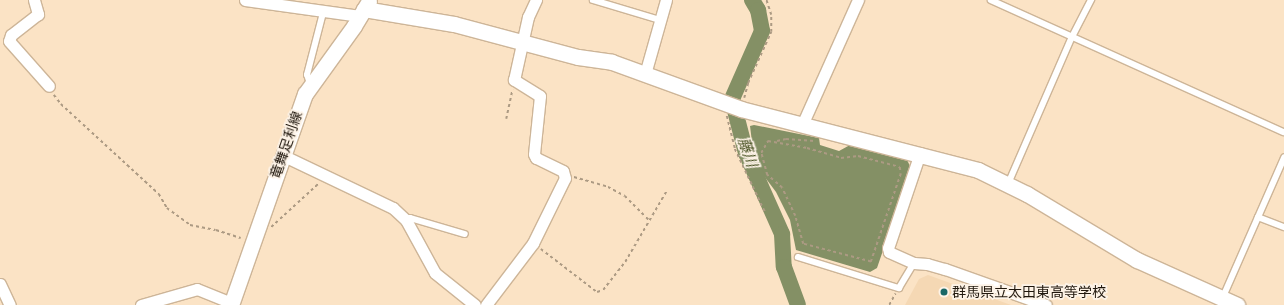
<!DOCTYPE html>
<html>
<head>
<meta charset="utf-8">
<style>
  body { margin:0 }
  #map { position:relative; width:1284px; height:305px; overflow:hidden; background:#fbe3c5; font-family:Commissioner,"Noto Sans JP",sans-serif }
  div>[style] { position:absolute }
  [style*='--x'] { left:calc(var(--x)*1px); top:calc(var(--y)*1px); width:calc(var(--w)*1px); rotate:calc(var(--a)*1deg) }
  .built>* { inset:0; background:#f5d8b4 }
  .water>* { inset:0; background:#849065 }
  .stream>* { height:2.5px; margin:-1.25px; padding:0 1.25px; transform-origin:1.25px; border-radius:1.25px; background:#849065 }
  .river>* { height:16px; margin:-8px; padding:0 8px; transform-origin:8px; border-radius:8px; background:#849065 }
  .path>* { height:1.5px; margin-top:-0.75px; transform-origin:0; background:repeating-linear-gradient(90deg,#ac9a83 0 3px,transparent 0 6px) }
  .roads { filter:drop-shadow(1px 0 #cdb598) drop-shadow(-1px 0 #cdb598) drop-shadow(0 1px #cdb598) drop-shadow(0 -1px #cdb598) }
  .lane>* { height:5.5px; margin:-2.75px; padding:0 2.75px; transform-origin:2.75px; border-radius:2.75px; background:#fff }
  .street>* { height:11px; margin:-5.5px; padding:0 5.5px; transform-origin:5.5px; border-radius:5.5px; background:#fff }
  .secondary>* { height:15px; margin:-7.5px; padding:0 7.5px; transform-origin:7.5px; border-radius:7.5px; background:#fff }
  .dots>* { width:11px; height:11px; translate:-50% -50%; box-sizing:border-box; border:2px solid #fdf3e7; border-radius:50% }
  span { translate:-50% -50%; white-space:nowrap; text-align:center; line-height:1.15; -webkit-text-stroke:3.5px #fdf3e7; paint-order:stroke }
  .street-label { font-size:14px; color:#1f160c }
  .poi-label { font-size:14px; color:#1f160c }
  .left { translate:0 -50%; text-align:left }
  .water-label { font-size:15px; color:#3b4614; font-style:italic }
</style>
</head>
<body>
<div id="map">
  <div class="built">
    <i style="clip-path:polygon(928px 275px,1011px 305px,905px 305px,919px 279px)"></i>
  </div>
  <div class="water">
    <i style="clip-path:polygon(754px 125px,819px 138px,820px 145px,839px 151px,850px 145px,907px 160px,911px 168px,877px 268px,870px 272px,796px 250px,790px 220px,776px 192px,764px 176px,753px 150px,750px 126px)"></i>
  </div>
  <div class="stream">
    <i style="--x:737;--y:124;--w:6;--a:18"></i>
    <i style="--x:750;--y:163;--w:9;--a:-13"></i>
  </div>
  <div class="river">
    <i style="--x:752;--y:0;--w:12;--a:59"></i>
    <i style="--x:758;--y:10;--w:21;--a:79"></i>
    <i style="--x:762;--y:31;--w:74;--a:113.8"></i>
    <i style="--x:732;--y:99;--w:56;--a:75.5"></i>
    <i style="--x:746;--y:153;--w:89;--a:66"></i>
    <i style="--x:782;--y:234;--w:33;--a:87"></i>
    <i style="--x:784;--y:267;--w:40;--a:69.8"></i>
  </div>
  <div class="path">
    <i style="--x:54;--y:95;--w:11;--a:52"></i>
    <i style="--x:61;--y:104;--w:133;--a:42.6"></i>
    <i style="--x:159;--y:194;--w:16;--a:60"></i>
    <i style="--x:167;--y:208;--w:29;--a:36"></i>
    <i style="--x:190;--y:225;--w:26;--a:11"></i>
    <i style="--x:216;--y:230;--w:26;--a:18"></i>
    <i style="--x:744;--y:98;--w:16;--a:-75"></i>
    <i style="--x:748;--y:83;--w:56;--a:-65.7"></i>
    <i style="--x:771;--y:32;--w:17;--a:-90"></i>
    <i style="--x:771;--y:15;--w:16;--a:-108"></i>
    <i style="--x:727;--y:116;--w:34;--a:76"></i>
    <i style="--x:735;--y:149;--w:70;--a:64.5"></i>
    <i style="--x:506;--y:119;--w:30;--a:-78"></i>
    <i style="--x:768;--y:141;--w:40;--a:10"></i>
    <i style="--x:807;--y:148;--w:35;--a:16"></i>
    <i style="--x:841;--y:158;--w:17;--a:-7"></i>
    <i style="--x:858;--y:156;--w:43;--a:14.7"></i>
    <i style="--x:900;--y:167;--w:7;--a:82"></i>
    <i style="--x:901;--y:174;--w:93;--a:108.8"></i>
    <i style="--x:871;--y:262;--w:70;--a:-165.2"></i>
    <i style="--x:803;--y:244;--w:29;--a:-106"></i>
    <i style="--x:795;--y:216;--w:31;--a:-115"></i>
    <i style="--x:782;--y:188;--w:20;--a:-139"></i>
    <i style="--x:767;--y:175;--w:23;--a:-105"></i>
    <i style="--x:761;--y:153;--w:14;--a:-60"></i>
    <i style="--x:777;--y:141;--w:9;--a:-13"></i>
    <i style="--x:786;--y:139;--w:29;--a:4"></i>
    <i style="--x:574;--y:177;--w:35;--a:16"></i>
    <i style="--x:608;--y:187;--w:19;--a:28"></i>
    <i style="--x:625;--y:196;--w:35;--a:45"></i>
    <i style="--x:271;--y:227;--w:64;--a:-42.5"></i>
    <i style="--x:541;--y:249;--w:71;--a:37.5"></i>
    <i style="--x:597;--y:292;--w:6;--a:-18"></i>
    <i style="--x:603;--y:290;--w:36;--a:-52"></i>
    <i style="--x:625;--y:262;--w:83;--a:-59.7"></i>
    <i style="--x:889;--y:305;--w:13;--a:-61"></i>
  </div>
  <div class="roads">
    <div class="lane">
      <i style="--x:593;--y:0;--w:70;--a:16.6"></i>
      <i style="--x:991;--y:0;--w:321;--a:24.3"></i>
      <i style="--x:310;--y:84;--w:9;--a:-108"></i>
      <i style="--x:307;--y:75;--w:64;--a:-75.5"></i>
      <i style="--x:1008;--y:184;--w:160;--a:-66.5"></i>
      <i style="--x:1072;--y:37;--w:42;--a:-62.8"></i>
      <i style="--x:1258;--y:217;--w:28;--a:21"></i>
      <i style="--x:405;--y:219;--w:5;--a:-11"></i>
      <i style="--x:410;--y:218;--w:57;--a:16.2"></i>
      <i style="--x:798;--y:257;--w:106;--a:17.1"></i>
      <i style="--x:899;--y:288;--w:29;--a:-59"></i>
      <i style="--x:1223;--y:297;--w:152;--a:-66.3"></i>
    </div>
    <div class="street">
      <i style="--x:34;--y:0;--w:15;--a:74"></i>
      <i style="--x:38;--y:14;--w:34;--a:142"></i>
      <i style="--x:11;--y:35;--w:6;--a:108"></i>
      <i style="--x:9;--y:41;--w:60;--a:48.4"></i>
      <i style="--x:245;--y:0;--w:116;--a:7.9"></i>
      <i style="--x:645;--y:74;--w:77;--a:-74.2"></i>
      <i style="--x:802;--y:125;--w:137;--a:-65.9"></i>
      <i style="--x:920;--y:153;--w:100;--a:108.6"></i>
      <i style="--x:888;--y:248;--w:4;--a:76"></i>
      <i style="--x:889;--y:252;--w:27;--a:24"></i>
      <i style="--x:914;--y:263;--w:13;--a:4"></i>
      <i style="--x:927;--y:264;--w:19;--a:16"></i>
      <i style="--x:945;--y:269;--w:107;--a:19.6"></i>
      <i style="--x:282;--y:155;--w:123;--a:25.5"></i>
      <i style="--x:393;--y:208;--w:18;--a:43"></i>
      <i style="--x:406;--y:220;--w:60;--a:61.3"></i>
      <i style="--x:435;--y:273;--w:51;--a:38.7"></i>
      <i style="--x:0;--y:284;--w:23;--a:65"></i>
      <i style="--x:141;--y:305;--w:58;--a:-15.9"></i>
      <i style="--x:197;--y:289;--w:38;--a:22"></i>
      <i style="--x:486;--y:305;--w:78;--a:-52.8"></i>
      <i style="--x:533;--y:243;--w:72;--a:-63.8"></i>
      <i style="--x:565;--y:178;--w:7;--a:-106"></i>
      <i style="--x:563;--y:171;--w:30;--a:-154"></i>
      <i style="--x:536;--y:158;--w:4;--a:-117"></i>
      <i style="--x:534;--y:154;--w:58;--a:-84.1"></i>
      <i style="--x:540;--y:96;--w:31;--a:-148"></i>
      <i style="--x:514;--y:80;--w:65;--a:-77.5"></i>
      <i style="--x:528;--y:17;--w:19;--a:-65"></i>
    </div>
    <div class="secondary">
      <i style="--x:364;--y:9;--w:91;--a:9.5"></i>
      <i style="--x:454;--y:24;--w:128;--a:14.9"></i>
      <i style="--x:578;--y:57;--w:34;--a:8"></i>
      <i style="--x:612;--y:62;--w:137;--a:20"></i>
      <i style="--x:741;--y:109;--w:245;--a:14.4"></i>
      <i style="--x:978;--y:170;--w:55;--a:26.1"></i>
      <i style="--x:1027;--y:194;--w:128;--a:31"></i>
      <i style="--x:1137;--y:260;--w:110;--a:24.2"></i>
      <i style="--x:231;--y:305;--w:224;--a:-70.7"></i>
      <i style="--x:305;--y:94;--w:84;--a:-54.2"></i>
      <i style="--x:354;--y:26;--w:29;--a:-59"></i>
    </div>
  </div>
  <div class="dots">
    <i style="left:944px;top:292px;background:#196766"></i>
  </div>
  <div class="street-label">
    <span style="left:286px;top:145px;rotate:-71deg">竜舞足利線</span>
  </div>
  <div class="poi-label">
    <span class="left" style="left:952px;top:292px">群馬県立太田東高等学校</span>
  </div>
  <div class="water-label">
    <span style="left:748px;top:152px;rotate:71deg">藤川</span>
  </div>
</div>
</body>
</html>
